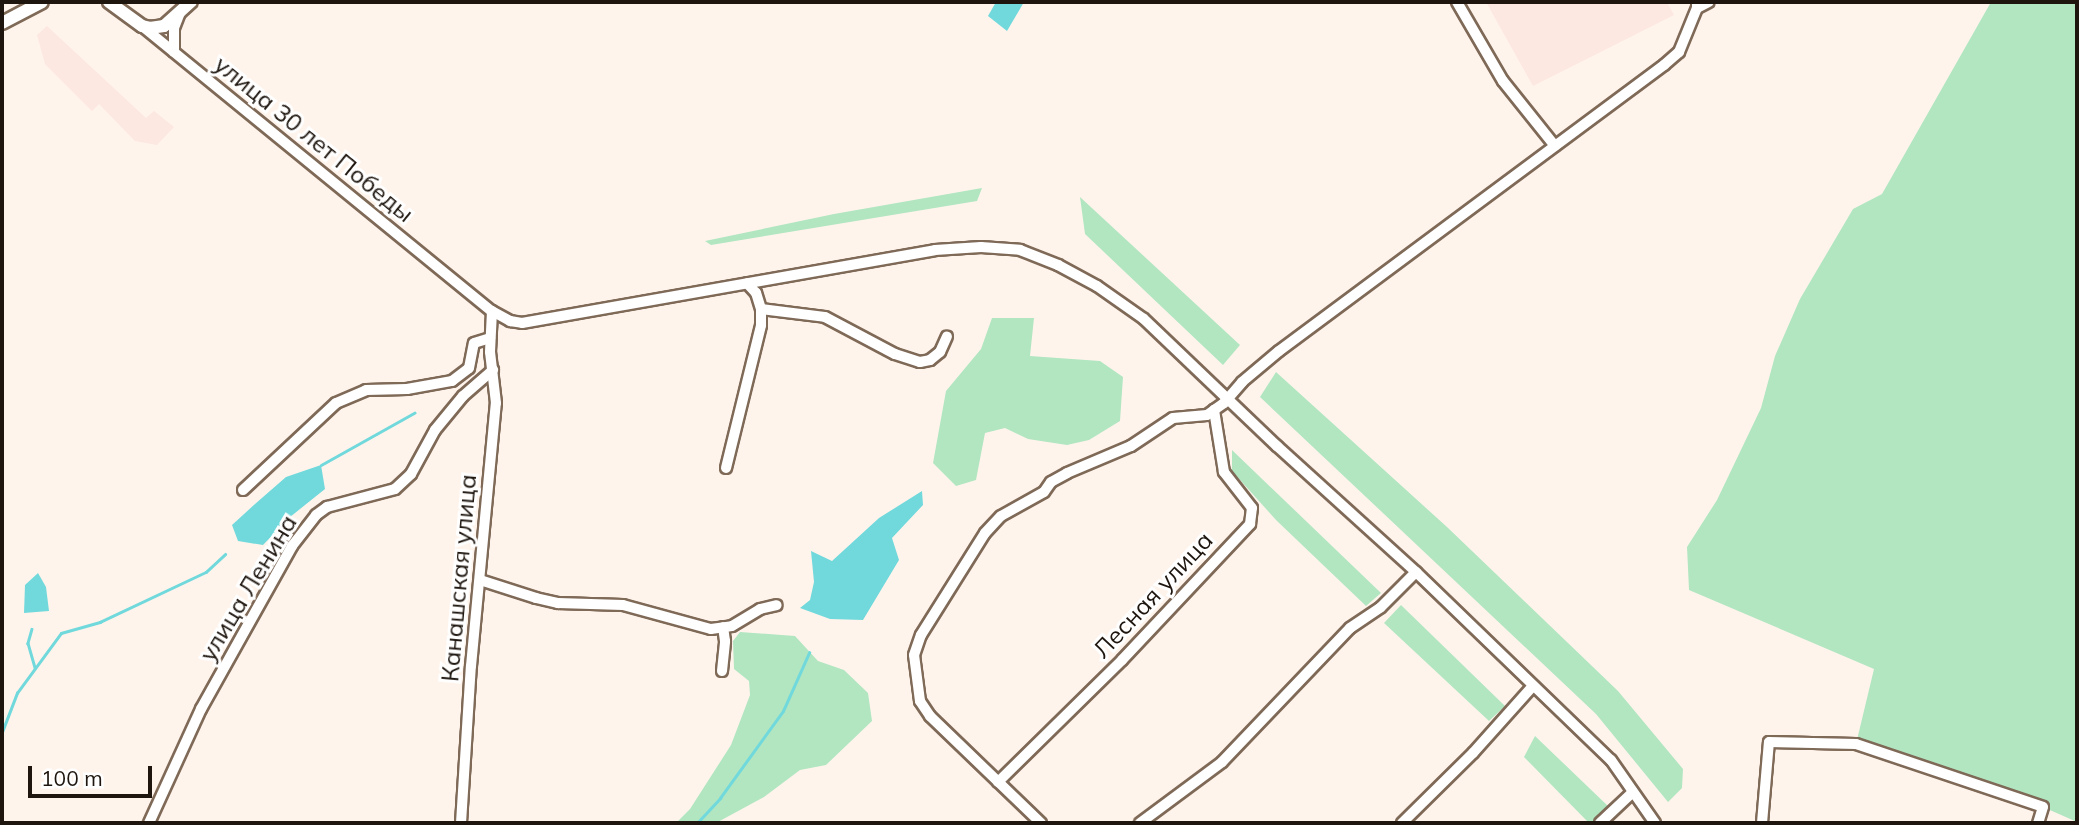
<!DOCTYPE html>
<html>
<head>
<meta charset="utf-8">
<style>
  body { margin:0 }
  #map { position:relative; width:2079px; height:825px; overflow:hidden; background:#fff4ec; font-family:Mulish,sans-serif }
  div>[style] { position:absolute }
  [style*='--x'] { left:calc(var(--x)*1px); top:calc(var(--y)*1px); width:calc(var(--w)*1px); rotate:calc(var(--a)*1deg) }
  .industrial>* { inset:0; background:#fce7e1 }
  .green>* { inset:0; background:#b1e6c1 }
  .water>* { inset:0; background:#71d9dc }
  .stream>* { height:2.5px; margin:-1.25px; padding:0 1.25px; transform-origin:1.25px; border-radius:1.25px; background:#71d9dc }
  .roads { filter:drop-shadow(2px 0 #7f6957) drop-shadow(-2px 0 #7f6957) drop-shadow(0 2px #7f6957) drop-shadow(0 -2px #7f6957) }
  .minor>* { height:10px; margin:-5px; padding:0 5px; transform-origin:5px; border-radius:5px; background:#fff }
  .major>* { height:12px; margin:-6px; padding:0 6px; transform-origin:6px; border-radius:6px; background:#fff }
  span { translate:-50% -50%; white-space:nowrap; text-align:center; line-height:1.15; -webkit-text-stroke:6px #fff; paint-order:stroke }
  .street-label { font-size:24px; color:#1d150e }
  .frame { position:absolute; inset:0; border:4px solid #1d150e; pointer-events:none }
  .scale { position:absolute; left:28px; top:766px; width:124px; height:32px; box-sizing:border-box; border:4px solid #1d150e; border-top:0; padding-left:9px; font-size:21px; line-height:24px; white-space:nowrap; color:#1d150e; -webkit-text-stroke:5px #fff; paint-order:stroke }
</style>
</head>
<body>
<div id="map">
  <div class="industrial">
    <i style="clip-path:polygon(1486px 2px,1667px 2px,1674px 15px,1533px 86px)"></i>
    <i style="clip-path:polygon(47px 26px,146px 118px,154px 111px,174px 127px,157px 145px,135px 141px,99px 104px,92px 111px,45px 64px,37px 35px)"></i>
  </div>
  <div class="green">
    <i style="clip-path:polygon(1991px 2px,2077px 2px,2077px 822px,2043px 807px,1856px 744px,1874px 669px,1689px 590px,1687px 547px,1717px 500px,1761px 408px,1775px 356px,1800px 299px,1853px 209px,1882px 194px)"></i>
    <i style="clip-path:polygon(982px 188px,977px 201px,711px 245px,705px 241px,834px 214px)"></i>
    <i style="clip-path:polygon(1080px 197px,1240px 345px,1223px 365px,1085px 234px)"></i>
    <i style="clip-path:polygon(992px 318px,1034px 318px,1030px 356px,1100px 361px,1123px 377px,1120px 421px,1089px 440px,1067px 445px,1028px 439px,1005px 428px,985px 433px,976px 480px,956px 486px,933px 463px,946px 391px,981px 349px)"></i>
    <i style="clip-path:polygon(1276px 372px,1447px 527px,1618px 691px,1683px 769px,1682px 788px,1668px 802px,1596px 714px,1260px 397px)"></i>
    <i style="clip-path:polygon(1232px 450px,1381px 593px,1366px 606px,1276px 520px,1232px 471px)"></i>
    <i style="clip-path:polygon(1401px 605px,1505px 706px,1489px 721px,1384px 623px)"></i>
    <i style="clip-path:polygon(740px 632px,795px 636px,818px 661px,844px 670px,868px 693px,872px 721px,826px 765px,800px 770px,764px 797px,716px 823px,676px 823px,690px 809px,731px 745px,750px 695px,749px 681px,734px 669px,733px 641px)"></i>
    <i style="clip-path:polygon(1535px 736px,1609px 807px,1593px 823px,1589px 823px,1524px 757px)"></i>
  </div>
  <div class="water">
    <i style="clip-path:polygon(996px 2px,1024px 2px,1007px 31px,988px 16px)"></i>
    <i style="clip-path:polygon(321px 465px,325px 489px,290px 517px,263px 545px,238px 541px,232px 525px,255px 504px,286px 477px)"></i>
    <i style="clip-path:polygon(922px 491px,923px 505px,892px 538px,899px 560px,863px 620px,830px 619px,800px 608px,810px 600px,814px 582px,811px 551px,832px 561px,879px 518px)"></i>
    <i style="clip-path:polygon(38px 573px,46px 587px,49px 611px,24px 613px,25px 585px)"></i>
  </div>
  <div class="stream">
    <i style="--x:321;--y:465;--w:107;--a:-29.2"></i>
    <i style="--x:32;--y:629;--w:15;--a:106"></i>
    <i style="--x:28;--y:643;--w:26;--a:74"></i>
    <i style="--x:2;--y:732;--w:42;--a:-69"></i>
    <i style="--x:17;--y:693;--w:74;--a:-53.7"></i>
    <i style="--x:61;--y:633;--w:41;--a:-15.8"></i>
    <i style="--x:100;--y:622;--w:117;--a:-25.3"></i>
    <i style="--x:206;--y:572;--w:26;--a:-43"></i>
    <i style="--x:697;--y:823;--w:34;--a:-47"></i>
    <i style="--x:720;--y:798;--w:107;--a:-54.1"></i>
    <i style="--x:783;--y:711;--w:64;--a:-65.9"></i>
  </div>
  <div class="roads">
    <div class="minor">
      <i style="--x:1457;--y:2;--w:91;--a:59.8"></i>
      <i style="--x:1503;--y:81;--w:83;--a:51.3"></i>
      <i style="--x:1697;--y:2;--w:6;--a:90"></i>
      <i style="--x:1697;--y:8;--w:13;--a:-27"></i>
      <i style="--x:142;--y:26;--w:451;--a:39.2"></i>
      <i style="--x:492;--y:311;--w:21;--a:29"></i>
      <i style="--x:510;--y:321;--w:12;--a:9"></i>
      <i style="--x:522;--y:323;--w:419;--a:-10"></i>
      <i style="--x:935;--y:250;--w:46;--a:-3.7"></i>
      <i style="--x:981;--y:247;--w:39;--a:4"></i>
      <i style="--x:1020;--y:250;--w:41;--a:21.5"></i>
      <i style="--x:1058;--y:265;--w:44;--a:28.3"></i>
      <i style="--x:1097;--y:286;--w:57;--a:35.1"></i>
      <i style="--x:1144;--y:319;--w:184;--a:43.7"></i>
      <i style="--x:1277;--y:446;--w:188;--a:42.2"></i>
      <i style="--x:1416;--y:572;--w:271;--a:44"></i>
      <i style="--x:1611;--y:760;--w:77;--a:55.1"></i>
      <i style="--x:174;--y:52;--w:24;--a:-90"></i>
      <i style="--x:174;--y:28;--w:17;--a:-69"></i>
      <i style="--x:761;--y:309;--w:64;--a:7.1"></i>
      <i style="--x:825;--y:317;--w:79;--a:27.9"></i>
      <i style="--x:895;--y:354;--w:26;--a:18"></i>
      <i style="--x:920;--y:362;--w:10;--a:-11"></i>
      <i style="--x:930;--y:360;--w:13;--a:-39"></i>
      <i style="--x:940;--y:352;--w:17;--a:-66"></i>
      <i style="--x:726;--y:468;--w:147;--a:-76.2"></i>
      <i style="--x:761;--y:325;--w:16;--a:-90"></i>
      <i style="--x:761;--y:309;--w:17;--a:-107"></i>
      <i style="--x:756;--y:293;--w:13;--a:-132"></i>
      <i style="--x:243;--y:490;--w:127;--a:-43.1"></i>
      <i style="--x:336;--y:403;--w:33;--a:-23"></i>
      <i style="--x:366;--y:390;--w:41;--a:-1.4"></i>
      <i style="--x:407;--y:389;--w:46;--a:-10.1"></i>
      <i style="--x:452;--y:381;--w:21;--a:-37"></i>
      <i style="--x:469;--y:368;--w:25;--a:-79"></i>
      <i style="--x:474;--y:343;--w:17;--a:-17"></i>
      <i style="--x:480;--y:580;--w:59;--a:17.8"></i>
      <i style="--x:536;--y:598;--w:23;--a:13"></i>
      <i style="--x:558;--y:603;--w:65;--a:1.8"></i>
      <i style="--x:623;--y:605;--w:91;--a:15.3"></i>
      <i style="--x:711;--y:629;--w:21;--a:-8"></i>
      <i style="--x:732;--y:626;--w:33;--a:-31"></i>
      <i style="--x:760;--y:609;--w:17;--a:-13"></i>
      <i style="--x:722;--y:671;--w:30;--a:-84"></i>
      <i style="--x:725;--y:641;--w:14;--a:-98"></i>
      <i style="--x:998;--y:782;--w:174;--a:-44.5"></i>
      <i style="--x:1122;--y:660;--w:187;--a:-46.7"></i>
      <i style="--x:1250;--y:524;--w:16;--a:-83"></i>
      <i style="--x:1252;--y:508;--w:46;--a:-127.9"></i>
      <i style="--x:1224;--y:472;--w:63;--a:-99.2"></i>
      <i style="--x:149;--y:823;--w:125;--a:-65.5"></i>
      <i style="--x:201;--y:709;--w:187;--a:-60.8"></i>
      <i style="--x:292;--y:546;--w:39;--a:-52"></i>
      <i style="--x:316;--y:515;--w:14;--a:-36"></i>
      <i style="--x:327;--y:507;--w:70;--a:-14.8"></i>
      <i style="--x:395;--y:489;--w:22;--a:-43"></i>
      <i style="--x:411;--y:474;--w:50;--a:-61.4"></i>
      <i style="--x:435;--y:430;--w:44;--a:-50.5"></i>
      <i style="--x:463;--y:396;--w:40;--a:-41"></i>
      <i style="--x:461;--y:823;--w:157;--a:-86.4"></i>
      <i style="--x:471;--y:666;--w:264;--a:-84.6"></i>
      <i style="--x:496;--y:403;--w:51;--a:-96.7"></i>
      <i style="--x:490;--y:352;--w:41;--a:-87.2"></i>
      <i style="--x:1041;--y:823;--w:154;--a:-136.1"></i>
      <i style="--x:930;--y:716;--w:18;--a:-124"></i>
      <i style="--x:920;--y:701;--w:46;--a:-97.4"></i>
      <i style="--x:914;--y:655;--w:21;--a:-71"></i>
      <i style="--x:921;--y:635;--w:120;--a:-57.9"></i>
      <i style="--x:985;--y:533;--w:23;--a:-47"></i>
      <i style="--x:1001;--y:516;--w:49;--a:-29.2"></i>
      <i style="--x:1044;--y:492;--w:12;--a:-55"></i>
      <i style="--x:1051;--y:482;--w:18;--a:-29"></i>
      <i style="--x:1067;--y:473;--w:69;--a:-22.9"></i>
      <i style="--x:1131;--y:446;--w:50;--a:-33.7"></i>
      <i style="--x:1173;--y:418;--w:34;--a:-5"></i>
      <i style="--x:1207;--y:415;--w:21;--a:-35"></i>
      <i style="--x:1224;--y:403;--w:28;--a:-49"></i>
      <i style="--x:1242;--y:382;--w:48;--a:-40"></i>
      <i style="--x:1279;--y:351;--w:480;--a:-36.6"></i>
      <i style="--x:1664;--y:65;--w:20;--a:-41"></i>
      <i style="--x:1679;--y:52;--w:48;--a:-67.8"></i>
      <i style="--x:1140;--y:823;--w:102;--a:-36.6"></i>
      <i style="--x:1222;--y:762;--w:185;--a:-46.3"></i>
      <i style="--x:1350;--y:628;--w:37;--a:-34"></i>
      <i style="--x:1381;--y:607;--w:49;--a:-45"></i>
      <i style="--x:1402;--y:823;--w:100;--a:-44.6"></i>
      <i style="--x:1473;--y:753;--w:90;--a:-48.2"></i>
      <i style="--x:1600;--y:823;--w:45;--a:-43.2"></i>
      <i style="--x:1762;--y:823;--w:81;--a:-85.1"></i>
      <i style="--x:1769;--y:742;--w:87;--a:1.3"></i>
      <i style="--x:1856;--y:744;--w:197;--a:18.6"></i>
      <i style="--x:2043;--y:807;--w:17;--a:107"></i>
    </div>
    <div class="major">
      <i style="--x:109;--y:2;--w:41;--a:36"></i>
      <i style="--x:142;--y:26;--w:8;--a:14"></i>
      <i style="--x:150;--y:28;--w:14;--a:-8"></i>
      <i style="--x:164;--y:26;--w:36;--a:-42"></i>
      <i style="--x:2;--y:23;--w:45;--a:-27.7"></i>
    </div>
  </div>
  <div class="street-label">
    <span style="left:314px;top:139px;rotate:39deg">улица 30 лет Победы</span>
    <span style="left:459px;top:578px;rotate:-85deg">Канашская улица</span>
    <span style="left:248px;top:588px;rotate:-59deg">улица Ленина</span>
    <span style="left:1153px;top:595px;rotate:-47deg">Лесная улица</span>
  </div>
  <div class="frame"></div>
  <div class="scale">100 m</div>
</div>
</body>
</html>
